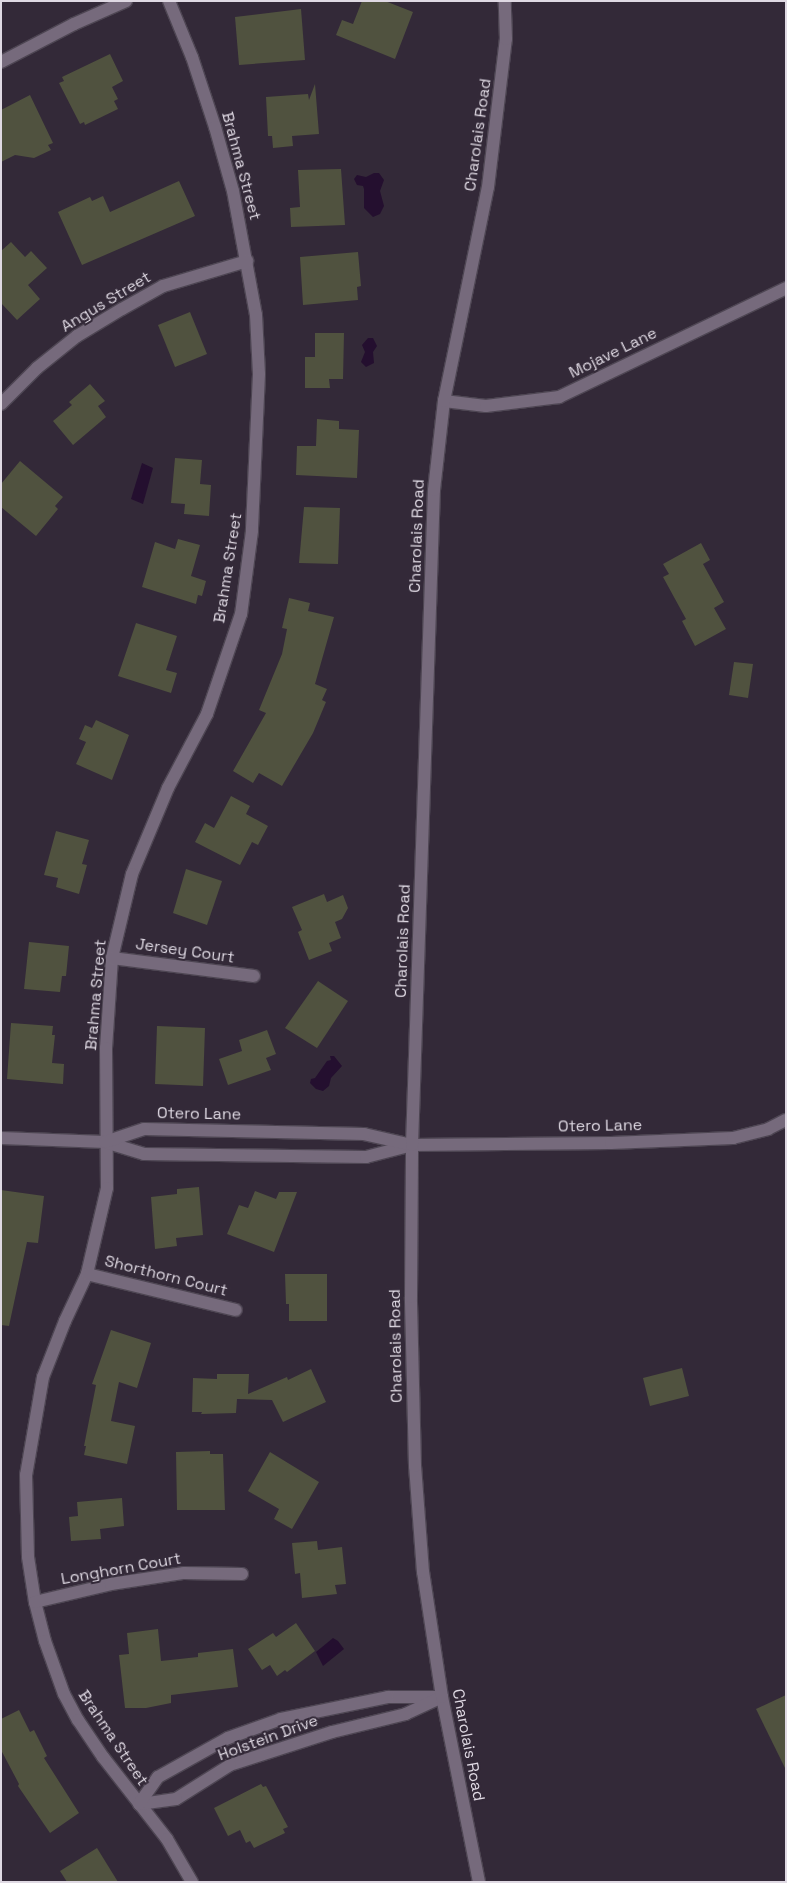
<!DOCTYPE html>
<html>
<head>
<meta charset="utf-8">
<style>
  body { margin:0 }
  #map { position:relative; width:787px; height:1883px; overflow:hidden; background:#332938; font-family:"Space Grotesk",sans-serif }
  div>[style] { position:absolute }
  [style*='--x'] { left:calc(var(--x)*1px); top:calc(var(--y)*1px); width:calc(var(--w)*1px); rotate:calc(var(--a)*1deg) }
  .water>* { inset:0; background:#240f2f }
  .building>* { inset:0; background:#50523f }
  .roads { filter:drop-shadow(1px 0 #4e4653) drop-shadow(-1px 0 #4e4653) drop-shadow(0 1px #4e4653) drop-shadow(0 -1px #4e4653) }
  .street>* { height:12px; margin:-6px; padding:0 6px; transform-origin:6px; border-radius:6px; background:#766a7c }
  .secondary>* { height:12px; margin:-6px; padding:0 6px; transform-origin:6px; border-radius:6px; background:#766a7c }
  span { translate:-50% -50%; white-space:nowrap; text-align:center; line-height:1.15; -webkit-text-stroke:4px #332938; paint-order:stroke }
  .street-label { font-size:16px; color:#dfd9e3 }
  .frame { position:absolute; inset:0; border:2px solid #dfd9e3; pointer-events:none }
</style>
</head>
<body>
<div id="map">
  <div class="water">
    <i style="clip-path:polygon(374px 173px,379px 173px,384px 180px,380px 191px,384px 206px,380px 214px,373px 217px,364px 208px,364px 189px,363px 186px,357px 185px,354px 179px,357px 175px,366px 177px)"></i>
    <i style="clip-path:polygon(368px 338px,373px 338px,377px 346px,373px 352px,374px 363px,366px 367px,361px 362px,365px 352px,362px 345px)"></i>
    <i style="clip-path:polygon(142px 463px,153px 468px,143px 504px,131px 499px)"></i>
    <i style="clip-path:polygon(330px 1056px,334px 1056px,342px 1066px,331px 1078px,329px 1086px,323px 1091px,316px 1089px,310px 1083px,311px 1079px,315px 1078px,327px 1061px,331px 1060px)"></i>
    <i style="clip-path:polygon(333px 1638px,338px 1641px,344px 1649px,323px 1666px,316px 1652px)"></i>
  </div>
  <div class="building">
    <i style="clip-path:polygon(362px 1px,385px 1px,413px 12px,395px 59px,336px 35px,342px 20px,353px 24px)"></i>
    <i style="clip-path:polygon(301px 9px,305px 60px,239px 65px,235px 17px)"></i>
    <i style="clip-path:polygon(110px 54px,123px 81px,112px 87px,118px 99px,114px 101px,118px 109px,85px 125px,84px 122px,80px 124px,59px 83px,64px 81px,62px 77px)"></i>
    <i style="clip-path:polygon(315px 84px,319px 134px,292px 136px,293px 146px,273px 148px,272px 136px,268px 136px,266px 97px,308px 94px,309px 100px)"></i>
    <i style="clip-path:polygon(30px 95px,53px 143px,48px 145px,51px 150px,34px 158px,15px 155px,1px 162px,1px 110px)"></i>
    <i style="clip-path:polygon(341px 169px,345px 225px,291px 227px,290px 208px,300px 207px,298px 170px)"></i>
    <i style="clip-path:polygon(179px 181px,195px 216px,82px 265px,58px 212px,90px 197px,92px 201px,103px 196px,110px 212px)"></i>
    <i style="clip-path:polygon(11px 242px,25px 257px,31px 251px,47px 268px,28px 285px,40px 299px,17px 320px,1px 303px,1px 251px)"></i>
    <i style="clip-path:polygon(358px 252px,361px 286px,357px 287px,358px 300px,303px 305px,300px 257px)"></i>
    <i style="clip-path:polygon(190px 312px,207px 354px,175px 367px,158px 325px)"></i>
    <i style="clip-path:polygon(315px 333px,344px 333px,343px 379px,329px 379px,330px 388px,305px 388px,305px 357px,315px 357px)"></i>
    <i style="clip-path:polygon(90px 384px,105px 401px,98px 406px,106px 417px,73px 445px,53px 421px,72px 405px,69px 402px)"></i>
    <i style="clip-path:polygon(317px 419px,339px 421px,339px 429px,359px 430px,357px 478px,296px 475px,297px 446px,316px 446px)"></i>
    <i style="clip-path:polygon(175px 458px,202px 460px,200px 484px,211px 485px,209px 516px,184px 514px,185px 504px,171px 503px)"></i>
    <i style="clip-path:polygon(20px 461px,63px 497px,55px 506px,58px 509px,36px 536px,1px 507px,1px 484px)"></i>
    <i style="clip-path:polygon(304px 507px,340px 508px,338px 564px,299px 563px)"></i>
    <i style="clip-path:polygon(178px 539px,200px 545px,191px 576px,206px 581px,202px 596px,198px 595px,196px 604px,142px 587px,155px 542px,175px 549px)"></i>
    <i style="clip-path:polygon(701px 543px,710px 560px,703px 564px,724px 602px,714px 608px,726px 629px,695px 646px,682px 621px,686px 619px,663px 577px,669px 574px,663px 564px)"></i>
    <i style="clip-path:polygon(289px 598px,310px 603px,308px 611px,334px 617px,315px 684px,327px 689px,322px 700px,326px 702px,313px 733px,282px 786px,259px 773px,253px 783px,233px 771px,266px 713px,259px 710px,282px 654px,287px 629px,282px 628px)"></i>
    <i style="clip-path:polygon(136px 623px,177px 636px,166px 670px,177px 673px,171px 693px,118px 676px)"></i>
    <i style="clip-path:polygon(734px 662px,753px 664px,748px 698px,729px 695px)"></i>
    <i style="clip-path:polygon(96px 720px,129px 735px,112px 780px,76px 764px,86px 742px,79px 739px,85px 725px,92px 728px)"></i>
    <i style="clip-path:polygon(231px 796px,250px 806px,246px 814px,268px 826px,258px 845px,252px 842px,240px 865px,195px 842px,205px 823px,214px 828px)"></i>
    <i style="clip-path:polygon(56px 831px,89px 840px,82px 864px,87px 865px,79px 894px,56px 887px,58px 878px,44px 875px)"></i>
    <i style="clip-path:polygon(186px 869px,222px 881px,207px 925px,173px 913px)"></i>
    <i style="clip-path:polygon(324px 894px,327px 902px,343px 895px,348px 908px,342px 919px,335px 922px,341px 938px,329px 943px,332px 951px,309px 960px,298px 932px,302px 930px,292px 907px)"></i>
    <i style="clip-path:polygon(29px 942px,69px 946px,66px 976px,62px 976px,60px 992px,24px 989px)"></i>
    <i style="clip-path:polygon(318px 981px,348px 1001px,317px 1048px,285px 1028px)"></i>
    <i style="clip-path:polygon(11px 1023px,53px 1026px,52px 1035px,55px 1035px,52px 1063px,64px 1064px,63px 1084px,7px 1079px)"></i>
    <i style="clip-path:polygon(157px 1026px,205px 1028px,203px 1086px,155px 1084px)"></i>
    <i style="clip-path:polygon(267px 1030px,276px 1054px,266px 1058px,271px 1070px,228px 1085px,219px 1059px,242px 1051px,239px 1040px)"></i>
    <i style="clip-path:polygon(199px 1187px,203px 1235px,176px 1238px,177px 1246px,155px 1249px,151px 1197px,177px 1194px,177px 1189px)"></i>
    <i style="clip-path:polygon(1px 1190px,44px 1196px,38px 1243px,27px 1242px,9px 1326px,1px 1325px)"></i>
    <i style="clip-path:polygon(255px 1191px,276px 1199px,279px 1192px,297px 1192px,274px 1252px,227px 1234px,239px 1205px,248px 1208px)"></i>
    <i style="clip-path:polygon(285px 1274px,327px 1274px,327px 1321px,289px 1321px,289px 1304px,286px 1304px)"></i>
    <i style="clip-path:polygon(111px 1330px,151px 1343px,137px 1388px,119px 1382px,111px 1421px,135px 1426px,127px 1464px,84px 1455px,86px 1446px,84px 1446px,96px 1385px,92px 1384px)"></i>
    <i style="clip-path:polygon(682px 1368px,689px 1396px,650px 1406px,643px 1378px)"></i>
    <i style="clip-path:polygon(311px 1369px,326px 1402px,283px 1422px,272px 1400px,237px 1399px,236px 1413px,201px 1414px,202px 1412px,192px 1412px,193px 1378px,217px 1379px,217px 1374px,249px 1374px,248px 1394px,287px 1377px,288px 1380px)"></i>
    <i style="clip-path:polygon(210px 1451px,210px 1454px,223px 1454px,225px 1510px,177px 1510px,176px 1452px)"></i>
    <i style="clip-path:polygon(270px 1452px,319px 1482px,292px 1529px,274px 1519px,279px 1509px,248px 1491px)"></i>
    <i style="clip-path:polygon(122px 1498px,124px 1526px,100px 1529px,101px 1539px,71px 1541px,69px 1517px,78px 1516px,77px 1502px)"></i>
    <i style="clip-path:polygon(317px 1541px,318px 1550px,342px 1547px,346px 1584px,335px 1585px,337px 1594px,302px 1598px,300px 1573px,295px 1574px,292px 1543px)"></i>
    <i style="clip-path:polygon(296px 1623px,315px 1651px,287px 1672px,285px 1670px,277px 1676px,270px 1665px,262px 1670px,248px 1649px,273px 1633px,276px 1637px)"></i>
    <i style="clip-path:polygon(158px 1629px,161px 1661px,198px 1657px,198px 1653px,233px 1649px,238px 1687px,171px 1695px,171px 1703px,146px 1708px,125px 1708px,119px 1655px,129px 1654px,127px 1633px)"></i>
    <i style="clip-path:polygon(786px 1695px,786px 1770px,756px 1709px)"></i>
    <i style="clip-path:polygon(19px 1710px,30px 1732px,34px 1730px,47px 1756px,44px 1758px,79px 1813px,50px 1833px,18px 1786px,19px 1784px,1px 1750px,1px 1719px)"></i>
    <i style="clip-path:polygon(261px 1784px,263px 1787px,266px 1786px,288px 1827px,283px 1829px,285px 1833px,254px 1848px,250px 1841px,246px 1843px,240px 1830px,228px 1836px,214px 1808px)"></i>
    <i style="clip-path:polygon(97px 1848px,118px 1882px,67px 1882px,60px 1871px)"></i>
  </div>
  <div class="roads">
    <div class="street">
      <i style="--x:169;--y:1;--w:61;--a:67.7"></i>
      <i style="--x:192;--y:57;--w:74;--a:71.8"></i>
      <i style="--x:215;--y:127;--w:66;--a:74.3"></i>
      <i style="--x:233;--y:191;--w:126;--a:79.5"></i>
      <i style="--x:256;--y:315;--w:59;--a:87.1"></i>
      <i style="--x:259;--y:374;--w:157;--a:92.6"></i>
      <i style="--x:252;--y:531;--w:84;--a:97.5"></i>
      <i style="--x:241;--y:614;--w:106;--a:108.8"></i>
      <i style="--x:207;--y:714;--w:84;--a:117.8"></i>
      <i style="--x:168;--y:788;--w:93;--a:112.7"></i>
      <i style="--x:132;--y:874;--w:86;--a:103.4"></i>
      <i style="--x:112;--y:958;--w:90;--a:93.8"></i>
      <i style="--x:106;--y:1048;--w:140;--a:89.6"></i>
      <i style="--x:107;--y:1188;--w:88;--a:103.1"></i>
      <i style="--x:87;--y:1274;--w:52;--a:115.1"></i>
      <i style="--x:65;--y:1321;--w:60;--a:111.4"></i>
      <i style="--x:43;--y:1377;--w:99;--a:99.8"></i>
      <i style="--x:26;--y:1475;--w:82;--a:88.6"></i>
      <i style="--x:28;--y:1557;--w:46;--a:81.2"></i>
      <i style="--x:35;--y:1602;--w:40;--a:75.6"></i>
      <i style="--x:45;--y:1641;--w:56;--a:70.3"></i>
      <i style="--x:64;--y:1694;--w:30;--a:62"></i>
      <i style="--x:78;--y:1720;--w:45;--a:56"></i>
      <i style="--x:103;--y:1757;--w:104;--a:52"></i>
      <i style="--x:167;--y:1839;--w:50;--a:59.8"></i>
      <i style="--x:1;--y:62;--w:82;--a:-27.5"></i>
      <i style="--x:74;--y:24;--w:57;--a:-23.9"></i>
      <i style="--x:444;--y:401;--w:42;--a:6.8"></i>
      <i style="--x:486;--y:406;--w:74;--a:-7"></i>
      <i style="--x:559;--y:397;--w:252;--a:-25.6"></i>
      <i style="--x:1;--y:404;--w:51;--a:-45"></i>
      <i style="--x:37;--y:368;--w:51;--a:-38.7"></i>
      <i style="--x:77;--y:336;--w:52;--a:-31"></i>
      <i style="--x:122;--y:309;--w:47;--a:-29.3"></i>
      <i style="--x:163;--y:286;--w:88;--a:-16.6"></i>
      <i style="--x:112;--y:958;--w:143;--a:7.2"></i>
      <i style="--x:1;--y:1138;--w:104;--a:2.2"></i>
      <i style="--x:105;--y:1142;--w:41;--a:17.1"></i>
      <i style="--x:144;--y:1154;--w:222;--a:0.8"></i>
      <i style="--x:366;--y:1157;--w:48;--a:-14.6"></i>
      <i style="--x:412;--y:1145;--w:49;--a:-167.1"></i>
      <i style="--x:364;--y:1134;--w:220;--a:-178.7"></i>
      <i style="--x:144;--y:1129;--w:41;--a:161.6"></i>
      <i style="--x:412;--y:1145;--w:199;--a:-0.6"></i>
      <i style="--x:611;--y:1143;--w:122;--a:-2.3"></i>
      <i style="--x:733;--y:1138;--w:36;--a:-14"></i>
      <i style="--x:768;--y:1129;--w:20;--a:-27"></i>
      <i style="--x:87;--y:1274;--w:153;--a:13.6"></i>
      <i style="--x:35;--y:1602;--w:78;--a:-13.3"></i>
      <i style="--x:111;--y:1584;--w:74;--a:-8.6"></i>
      <i style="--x:184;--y:1573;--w:58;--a:1"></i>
      <i style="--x:388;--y:1697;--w:54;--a:0"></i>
      <i style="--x:442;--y:1697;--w:40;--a:155"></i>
      <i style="--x:406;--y:1714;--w:76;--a:166.3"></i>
      <i style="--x:332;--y:1732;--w:107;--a:162.1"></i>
      <i style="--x:230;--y:1765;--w:64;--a:147.8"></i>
      <i style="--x:176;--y:1799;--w:37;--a:172"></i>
      <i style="--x:139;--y:1804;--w:33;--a:-55"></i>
      <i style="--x:158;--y:1777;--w:80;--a:-29.1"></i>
      <i style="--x:228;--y:1738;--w:56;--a:-19.7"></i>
      <i style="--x:281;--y:1719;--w:109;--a:-11.6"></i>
    </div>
    <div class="secondary">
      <i style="--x:479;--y:1882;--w:189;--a:-101.3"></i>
      <i style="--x:442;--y:1697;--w:126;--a:-98.6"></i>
      <i style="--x:423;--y:1572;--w:106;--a:-94.3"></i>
      <i style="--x:415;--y:1466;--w:169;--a:-91.4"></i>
      <i style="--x:411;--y:1297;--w:152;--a:-89.6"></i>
      <i style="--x:412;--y:1145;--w:655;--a:-88.08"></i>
      <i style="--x:434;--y:490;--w:90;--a:-83.6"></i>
      <i style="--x:444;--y:401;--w:218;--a:-78.4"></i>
      <i style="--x:488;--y:187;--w:149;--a:-83.1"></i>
      <i style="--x:506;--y:39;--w:38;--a:-92"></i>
    </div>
  </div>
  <div class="street-label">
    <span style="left:478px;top:135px;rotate:-82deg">Charolais Road</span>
    <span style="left:241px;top:166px;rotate:75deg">Brahma Street</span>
    <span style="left:106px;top:302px;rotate:-31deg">Angus Street</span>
    <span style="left:613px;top:353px;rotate:-26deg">Mojave Lane</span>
    <span style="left:417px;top:536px;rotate:-88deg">Charolais Road</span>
    <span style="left:228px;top:568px;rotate:-81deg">Brahma Street</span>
    <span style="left:403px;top:941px;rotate:-88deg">Charolais Road</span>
    <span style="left:185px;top:951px;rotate:8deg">Jersey Court</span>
    <span style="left:96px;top:995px;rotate:-85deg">Brahma Street</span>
    <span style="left:199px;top:1114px;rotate:1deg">Otero Lane</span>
    <span style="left:600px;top:1126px;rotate:-1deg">Otero Lane</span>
    <span style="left:166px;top:1276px;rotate:14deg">Shorthorn Court</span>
    <span style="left:396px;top:1346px;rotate:-91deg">Charolais Road</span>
    <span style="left:121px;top:1569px;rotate:-10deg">Longhorn Court</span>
    <span style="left:113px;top:1738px;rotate:56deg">Brahma Street</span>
    <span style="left:268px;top:1738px;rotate:-20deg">Holstein Drive</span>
    <span style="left:468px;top:1745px;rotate:79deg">Charolais Road</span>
  </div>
  <div class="frame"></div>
</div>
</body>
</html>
